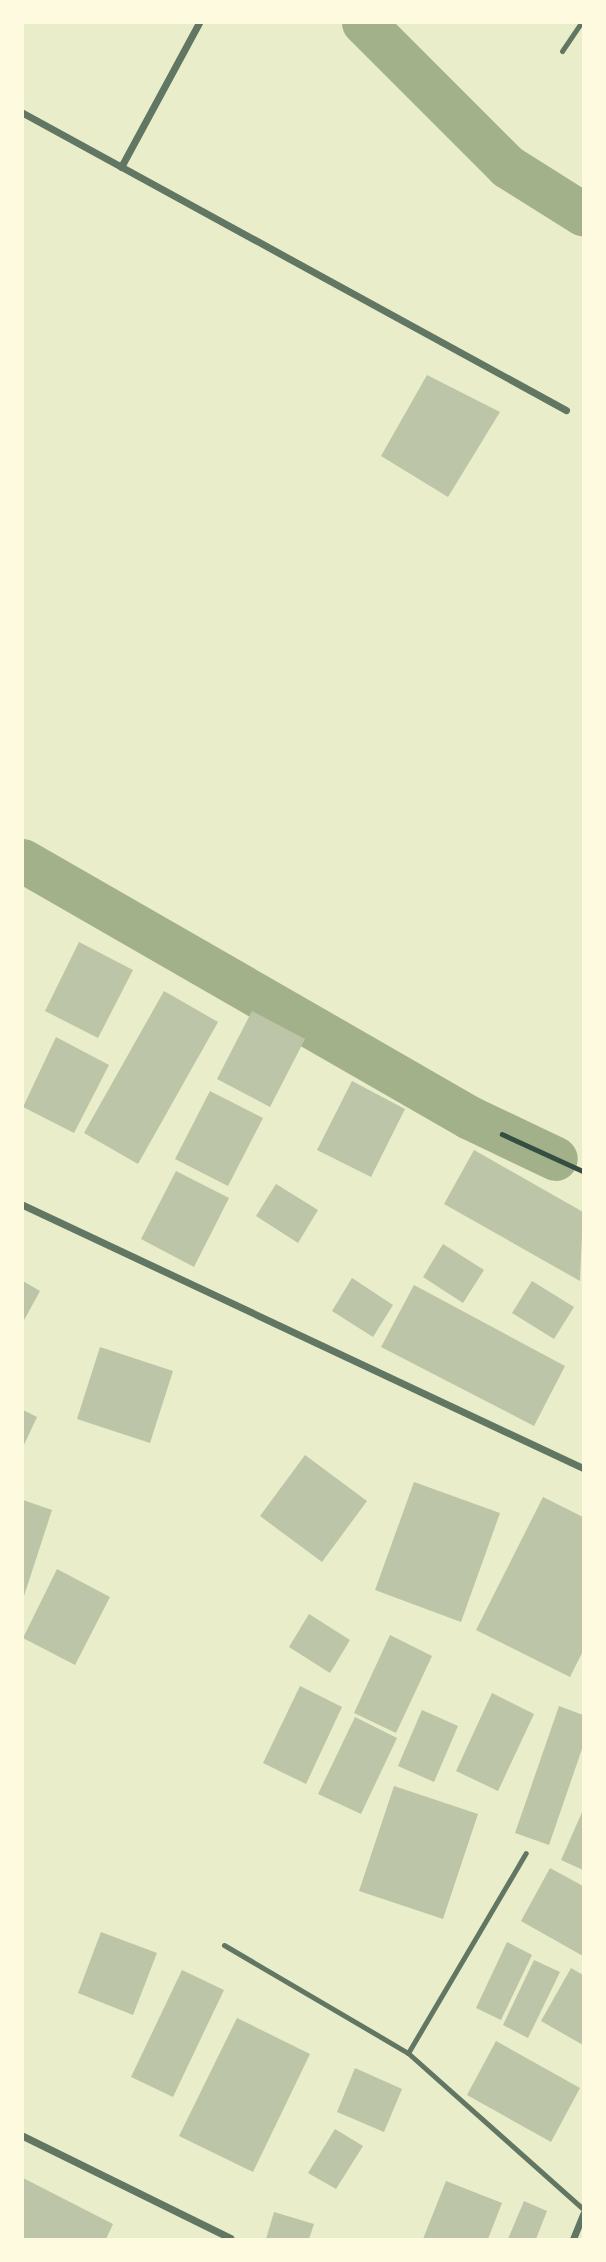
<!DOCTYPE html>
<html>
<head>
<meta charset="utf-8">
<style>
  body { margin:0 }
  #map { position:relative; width:606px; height:2262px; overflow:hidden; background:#e9edc9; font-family:Quicksand,sans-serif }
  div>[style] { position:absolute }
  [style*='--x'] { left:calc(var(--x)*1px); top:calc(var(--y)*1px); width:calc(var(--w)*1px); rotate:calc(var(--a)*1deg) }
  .canal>* { height:44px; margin:-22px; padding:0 22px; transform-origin:22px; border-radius:22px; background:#a3b18a }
  .building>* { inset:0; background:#bcc5a7 }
  .path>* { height:4.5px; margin:-2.25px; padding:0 2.25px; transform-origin:2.25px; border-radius:2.25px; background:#344e41 }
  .service>* { height:5px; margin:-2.5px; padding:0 2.5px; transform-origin:2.5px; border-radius:2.5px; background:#617663 }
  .minor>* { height:7px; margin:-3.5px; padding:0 3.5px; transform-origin:3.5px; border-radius:3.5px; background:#617663 }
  span { translate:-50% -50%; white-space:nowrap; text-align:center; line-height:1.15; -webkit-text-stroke:7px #fefae0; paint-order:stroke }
  .frame { position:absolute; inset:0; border:24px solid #fefae0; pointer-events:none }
</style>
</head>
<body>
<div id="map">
  <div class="canal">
    <i style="--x:364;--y:23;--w:204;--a:45"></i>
    <i style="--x:508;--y:167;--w:89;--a:32.1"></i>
    <i style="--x:23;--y:861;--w:516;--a:29.9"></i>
    <i style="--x:470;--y:1118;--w:95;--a:25.5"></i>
  </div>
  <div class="building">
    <i style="clip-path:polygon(427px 375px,500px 412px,448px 497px,381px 456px)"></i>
    <i style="clip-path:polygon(79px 942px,133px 970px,98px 1038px,45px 1011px)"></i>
    <i style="clip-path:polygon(164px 991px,218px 1022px,138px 1164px,84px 1133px)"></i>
    <i style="clip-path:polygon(252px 1011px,305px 1039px,270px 1107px,217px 1079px)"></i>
    <i style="clip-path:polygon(56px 1037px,109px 1065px,74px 1133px,23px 1107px)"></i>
    <i style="clip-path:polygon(352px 1081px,405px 1109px,371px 1177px,317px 1150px)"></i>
    <i style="clip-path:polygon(210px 1091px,263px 1118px,228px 1186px,175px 1159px)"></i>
    <i style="clip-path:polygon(474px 1150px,583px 1212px,580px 1281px,444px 1204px)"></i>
    <i style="clip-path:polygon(176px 1171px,229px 1198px,194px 1267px,141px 1239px)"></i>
    <i style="clip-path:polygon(276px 1184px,318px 1210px,298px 1243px,256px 1216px)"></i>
    <i style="clip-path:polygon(443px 1244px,484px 1270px,463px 1303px,423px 1277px)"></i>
    <i style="clip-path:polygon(352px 1278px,393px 1305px,373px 1337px,332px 1311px)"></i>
    <i style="clip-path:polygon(23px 1281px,40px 1291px,23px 1322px)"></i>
    <i style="clip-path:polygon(532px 1281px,574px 1307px,554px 1339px,512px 1313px)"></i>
    <i style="clip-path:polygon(414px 1285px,565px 1366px,534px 1426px,381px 1347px)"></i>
    <i style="clip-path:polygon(100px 1347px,173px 1371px,150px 1443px,77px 1419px)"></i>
    <i style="clip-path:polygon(23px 1410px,37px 1417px,23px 1447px)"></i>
    <i style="clip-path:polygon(305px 1455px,367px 1501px,322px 1562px,260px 1516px)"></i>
    <i style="clip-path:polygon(414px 1482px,500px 1513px,461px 1622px,375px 1590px)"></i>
    <i style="clip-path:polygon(543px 1497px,583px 1517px,583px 1651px,570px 1677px,476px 1630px)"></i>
    <i style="clip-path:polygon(23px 1500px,52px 1510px,23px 1599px)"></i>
    <i style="clip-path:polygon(57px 1569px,110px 1597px,75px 1665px,23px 1638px)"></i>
    <i style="clip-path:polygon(309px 1614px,350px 1640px,330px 1673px,289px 1647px)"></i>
    <i style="clip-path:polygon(390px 1635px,432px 1656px,396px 1733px,354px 1713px)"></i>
    <i style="clip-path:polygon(300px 1686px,342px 1707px,306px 1784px,263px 1763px)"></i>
    <i style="clip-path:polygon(492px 1693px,534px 1714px,498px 1791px,456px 1771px)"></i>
    <i style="clip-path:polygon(559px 1706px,583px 1715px,583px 1746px,549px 1845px,515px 1833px)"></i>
    <i style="clip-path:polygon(422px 1710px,458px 1726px,434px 1782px,398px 1766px)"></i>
    <i style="clip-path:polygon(355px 1717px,397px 1738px,361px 1814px,318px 1794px)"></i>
    <i style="clip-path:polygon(394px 1786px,478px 1814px,443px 1919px,359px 1891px)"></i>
    <i style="clip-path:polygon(583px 1810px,583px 1870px,561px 1860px)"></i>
    <i style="clip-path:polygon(550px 1868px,583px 1886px,583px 1956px,521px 1921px)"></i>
    <i style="clip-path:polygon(101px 1932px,157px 1953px,133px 2015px,78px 1993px)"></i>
    <i style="clip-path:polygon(507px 1942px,532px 1955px,501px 2020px,476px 2008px)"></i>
    <i style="clip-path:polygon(534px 1960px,560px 1972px,528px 2038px,503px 2025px)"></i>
    <i style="clip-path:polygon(571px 1968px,583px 1975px,583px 2045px,541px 2021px)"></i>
    <i style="clip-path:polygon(182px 1970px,224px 1990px,173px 2097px,131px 2077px)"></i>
    <i style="clip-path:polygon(237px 2018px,310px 2054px,253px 2172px,179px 2136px)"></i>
    <i style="clip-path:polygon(496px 2041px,580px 2088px,551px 2142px,467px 2095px)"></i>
    <i style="clip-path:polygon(355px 2068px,402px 2089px,384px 2132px,337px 2112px)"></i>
    <i style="clip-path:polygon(335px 2129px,363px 2146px,336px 2189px,308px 2173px)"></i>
    <i style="clip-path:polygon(23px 2178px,113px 2224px,106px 2239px,23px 2239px)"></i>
    <i style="clip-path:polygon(446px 2181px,502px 2203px,488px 2239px,423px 2239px)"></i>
    <i style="clip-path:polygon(524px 2201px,547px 2211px,536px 2239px,508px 2239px)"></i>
    <i style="clip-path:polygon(274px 2212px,314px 2224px,309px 2239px,266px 2239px)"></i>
  </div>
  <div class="path">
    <i style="--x:502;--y:1134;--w:89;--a:24.6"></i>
  </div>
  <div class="service">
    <i style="--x:562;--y:51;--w:34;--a:-56"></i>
    <i style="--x:224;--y:1945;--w:213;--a:30.4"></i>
    <i style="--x:408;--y:2053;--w:234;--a:41.7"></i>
    <i style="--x:408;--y:2053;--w:232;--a:-59.5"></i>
  </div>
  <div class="minor">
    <i style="--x:23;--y:113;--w:619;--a:28.68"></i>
    <i style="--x:121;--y:167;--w:164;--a:-61.6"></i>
    <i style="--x:23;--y:1205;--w:619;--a:25.16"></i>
    <i style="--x:23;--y:2136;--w:231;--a:26.2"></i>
    <i style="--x:573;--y:2239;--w:27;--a:-68"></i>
  </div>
  <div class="frame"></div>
</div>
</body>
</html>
